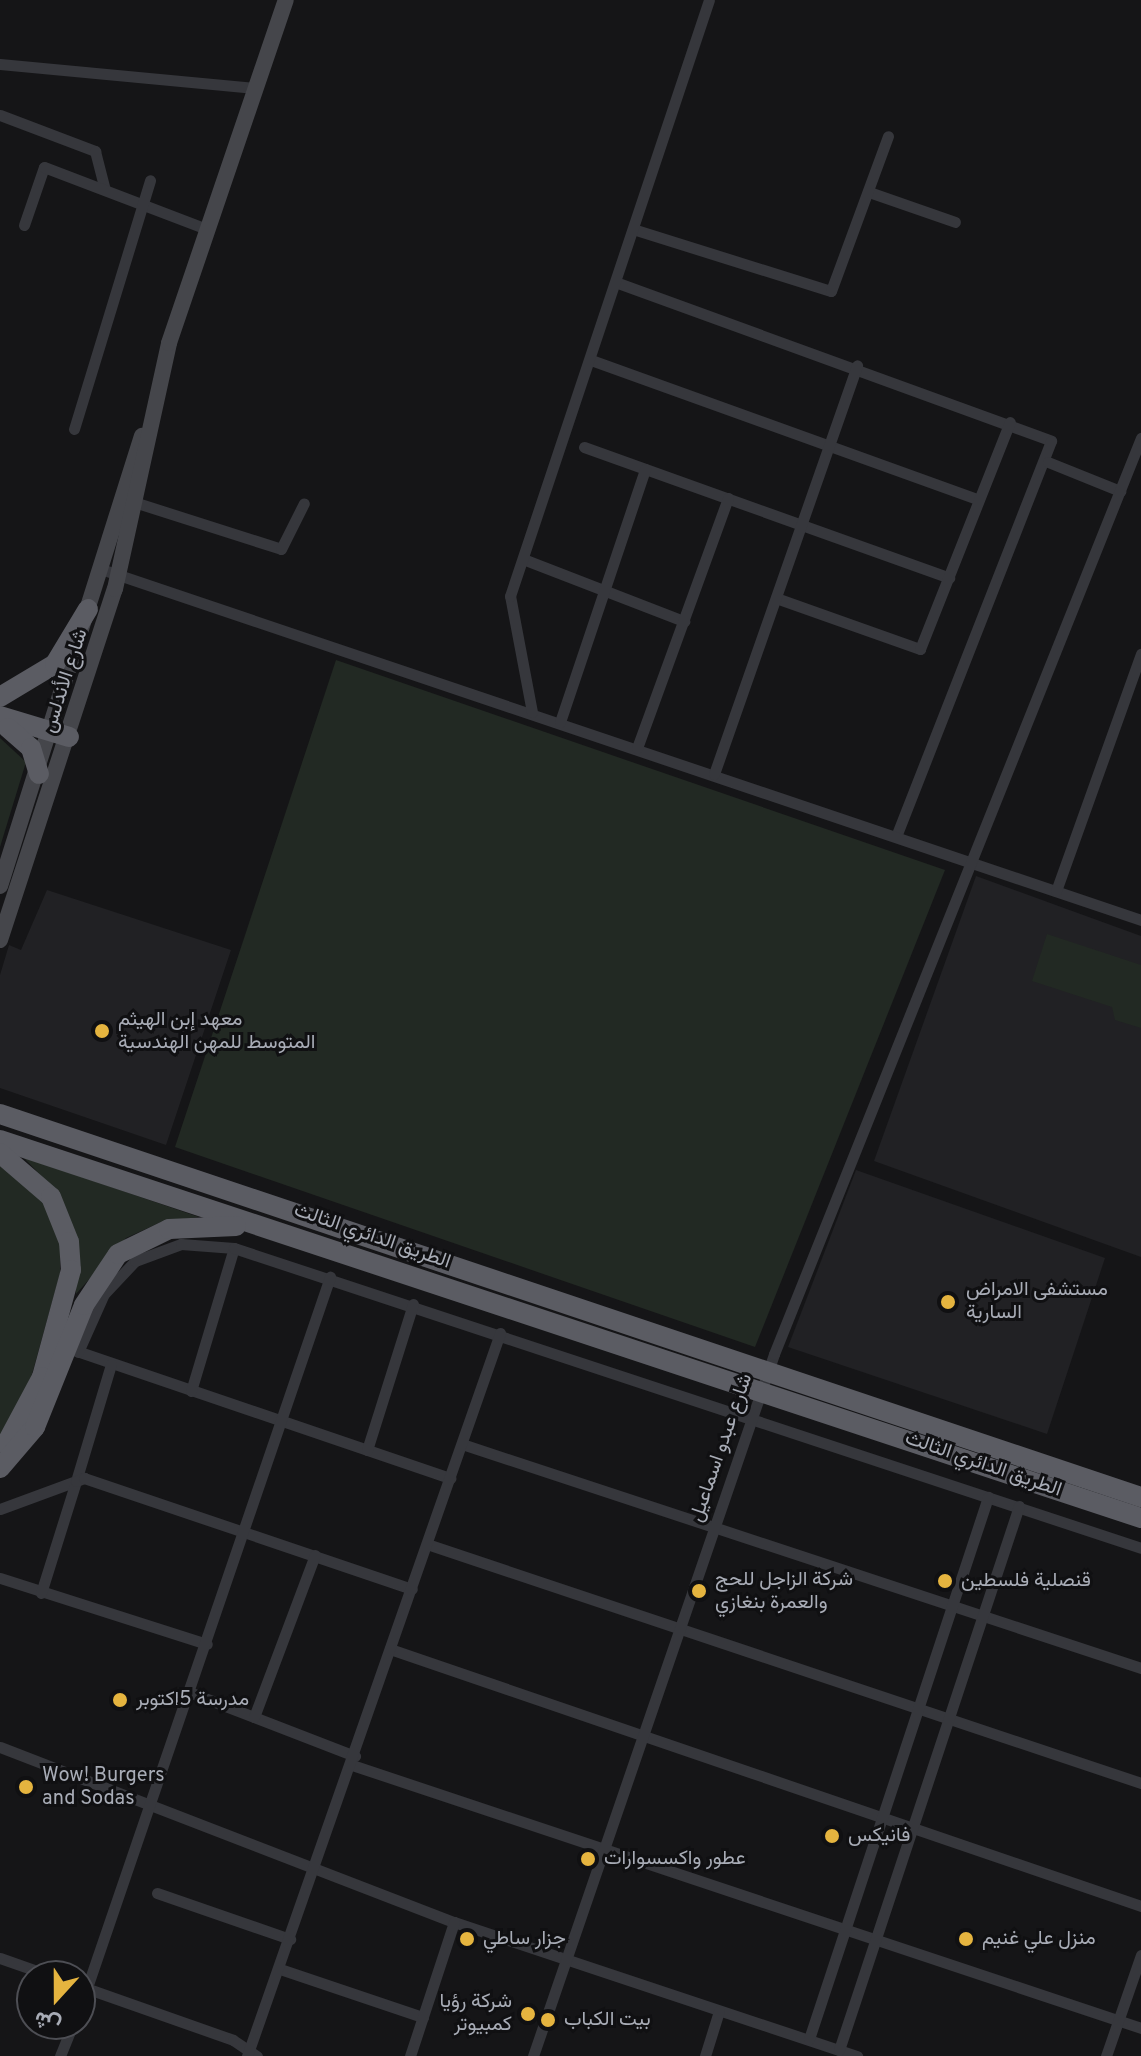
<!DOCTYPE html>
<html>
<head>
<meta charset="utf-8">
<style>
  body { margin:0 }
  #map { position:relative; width:1141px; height:2056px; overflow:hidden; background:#151517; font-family:Overpass,Vazirmatn,sans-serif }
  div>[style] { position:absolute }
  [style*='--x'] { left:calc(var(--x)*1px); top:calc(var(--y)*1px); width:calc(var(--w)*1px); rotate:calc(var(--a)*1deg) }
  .built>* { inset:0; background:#212124 }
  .green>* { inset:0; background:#222923 }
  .minor>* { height:11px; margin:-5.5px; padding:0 5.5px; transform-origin:5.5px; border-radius:5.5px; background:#36373c }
  .secondary>* { height:16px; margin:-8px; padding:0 8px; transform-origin:8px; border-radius:8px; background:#45464b }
  .trunk>* { height:20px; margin:-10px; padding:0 10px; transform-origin:10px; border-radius:10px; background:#5b5c63 }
  .dots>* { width:22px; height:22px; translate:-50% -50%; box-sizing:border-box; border:4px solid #101012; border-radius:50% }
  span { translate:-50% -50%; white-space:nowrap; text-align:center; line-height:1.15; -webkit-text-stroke:6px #101012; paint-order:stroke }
  .street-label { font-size:20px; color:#a8acb6 }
  .poi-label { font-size:20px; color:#a8acb6 }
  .left { translate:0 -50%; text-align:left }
  .right { translate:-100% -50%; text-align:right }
  .north { position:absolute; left:16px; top:1960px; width:80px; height:80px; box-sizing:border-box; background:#101012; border:2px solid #4d4e54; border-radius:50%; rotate:201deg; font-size:22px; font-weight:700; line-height:32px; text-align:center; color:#a8acb6 }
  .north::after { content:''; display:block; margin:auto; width:28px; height:36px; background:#e5b43f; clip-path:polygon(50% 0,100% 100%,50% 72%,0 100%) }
</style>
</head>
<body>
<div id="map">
  <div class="built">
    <i style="clip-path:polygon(976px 876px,1141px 936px,1141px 1257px,874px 1161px)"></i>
    <i style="clip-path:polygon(47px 890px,231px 950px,166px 1145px,0 1088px,0 975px,9px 945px,21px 950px)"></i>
    <i style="clip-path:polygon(856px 1170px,1105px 1258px,1047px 1434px,788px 1347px)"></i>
  </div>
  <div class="green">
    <i style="clip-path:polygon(336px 660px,945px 870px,755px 1347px,175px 1147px)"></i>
    <i style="clip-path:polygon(0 738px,26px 762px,0 847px)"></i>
    <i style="clip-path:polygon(1047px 934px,1141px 965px,1141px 1028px,1115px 1020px,1112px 1007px,1032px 981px)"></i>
    <i style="clip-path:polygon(23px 1157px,199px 1217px,161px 1222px,126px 1238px,76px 1294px,76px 1254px,56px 1191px)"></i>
    <i style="clip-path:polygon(0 1163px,44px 1203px,60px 1242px,60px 1274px,27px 1392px,0 1437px)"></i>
  </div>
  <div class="minor">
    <i style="--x:0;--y:64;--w:256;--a:5.4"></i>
    <i style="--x:0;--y:115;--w:102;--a:20.8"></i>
    <i style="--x:95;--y:151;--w:40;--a:75.6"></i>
    <i style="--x:869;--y:192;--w:91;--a:19.2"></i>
    <i style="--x:24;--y:225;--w:61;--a:-71"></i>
    <i style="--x:44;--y:167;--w:173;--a:20.9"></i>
    <i style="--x:636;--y:230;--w:204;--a:17.4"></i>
    <i style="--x:831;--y:291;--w:165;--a:-69.8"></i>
    <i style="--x:618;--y:283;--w:461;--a:20"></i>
    <i style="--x:1051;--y:441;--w:425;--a:111.4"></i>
    <i style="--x:591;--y:360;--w:412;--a:19.8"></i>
    <i style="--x:74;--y:429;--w:260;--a:-73"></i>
    <i style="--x:584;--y:447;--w:388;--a:19.7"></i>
    <i style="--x:1048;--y:462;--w:78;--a:21.9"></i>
    <i style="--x:134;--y:502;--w:154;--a:17.7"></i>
    <i style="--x:281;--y:549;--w:51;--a:-63.4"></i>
    <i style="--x:523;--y:559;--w:173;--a:21.1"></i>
    <i style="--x:101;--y:569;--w:1098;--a:18.65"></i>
    <i style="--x:776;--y:598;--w:153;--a:19.5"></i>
    <i style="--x:920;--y:649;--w:244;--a:-68.4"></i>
    <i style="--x:532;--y:712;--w:118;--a:-100.7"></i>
    <i style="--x:510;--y:596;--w:628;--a:-71.54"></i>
    <i style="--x:560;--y:722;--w:267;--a:-71.4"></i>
    <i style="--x:637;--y:748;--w:266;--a:-70"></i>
    <i style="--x:714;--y:774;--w:433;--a:-70.7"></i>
    <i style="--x:1056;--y:891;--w:252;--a:-70.3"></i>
    <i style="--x:68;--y:1348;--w:404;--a:18.8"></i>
    <i style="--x:78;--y:1352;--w:64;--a:-65.9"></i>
    <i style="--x:104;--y:1294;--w:45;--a:-46.8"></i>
    <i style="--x:135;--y:1261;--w:49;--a:-20.3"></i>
    <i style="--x:181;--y:1244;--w:53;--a:4.3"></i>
    <i style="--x:191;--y:1391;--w:149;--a:-73.3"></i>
    <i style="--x:234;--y:1248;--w:955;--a:18.3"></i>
    <i style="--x:462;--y:1444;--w:715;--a:18.26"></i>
    <i style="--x:367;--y:1450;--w:153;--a:-72.5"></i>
    <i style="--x:0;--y:1509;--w:81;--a:-20.2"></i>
    <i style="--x:76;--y:1481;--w:122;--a:-73.3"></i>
    <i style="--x:427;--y:1544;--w:753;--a:18.51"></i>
    <i style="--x:0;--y:1578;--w:217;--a:17.7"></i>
    <i style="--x:41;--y:1593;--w:117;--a:-72.6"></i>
    <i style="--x:76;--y:1481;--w:9;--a:-21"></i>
    <i style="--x:84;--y:1478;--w:346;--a:18.7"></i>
    <i style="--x:390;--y:1649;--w:794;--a:18.89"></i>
    <i style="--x:189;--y:1692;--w:178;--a:21.1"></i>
    <i style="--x:254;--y:1717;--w:173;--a:-69.4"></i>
    <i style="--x:0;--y:1747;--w:487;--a:21.1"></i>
    <i style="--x:454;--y:1922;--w:425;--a:18.4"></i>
    <i style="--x:352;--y:1765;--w:832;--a:18.43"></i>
    <i style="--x:157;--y:1893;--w:141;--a:19.1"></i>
    <i style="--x:0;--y:1958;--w:54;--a:19.4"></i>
    <i style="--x:280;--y:1969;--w:151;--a:18.6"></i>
    <i style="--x:80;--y:1986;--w:162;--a:19.4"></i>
    <i style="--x:233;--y:2040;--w:29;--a:34"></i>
    <i style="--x:80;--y:2008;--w:773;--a:-71.12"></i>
    <i style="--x:809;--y:2039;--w:571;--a:-71.72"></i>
    <i style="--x:839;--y:2050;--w:573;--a:-71.69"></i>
    <i style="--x:60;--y:2056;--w:35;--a:-68"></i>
    <i style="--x:247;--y:2056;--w:766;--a:-70.71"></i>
    <i style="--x:410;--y:2056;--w:141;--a:-71.8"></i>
    <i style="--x:533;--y:2056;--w:742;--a:-71.05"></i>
    <i style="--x:774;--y:1354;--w:987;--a:-68.17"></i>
    <i style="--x:705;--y:2056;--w:47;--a:-72.7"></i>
    <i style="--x:1106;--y:2056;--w:107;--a:-70.9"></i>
  </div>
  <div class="secondary">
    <i style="--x:0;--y:886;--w:472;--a:-72.5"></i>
    <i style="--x:0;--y:940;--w:369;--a:-71.9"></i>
    <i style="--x:115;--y:589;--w:252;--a:-77.6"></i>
    <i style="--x:169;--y:343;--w:362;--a:-71.2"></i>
  </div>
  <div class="trunk">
    <i style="--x:0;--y:697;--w:64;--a:-31"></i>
    <i style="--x:55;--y:664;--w:64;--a:-59"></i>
    <i style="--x:0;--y:716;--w:72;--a:16.9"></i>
    <i style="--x:8;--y:728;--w:30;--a:41"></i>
    <i style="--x:31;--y:748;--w:27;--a:73"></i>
    <i style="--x:0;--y:1114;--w:1204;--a:18.56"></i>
    <i style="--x:0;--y:1140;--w:1202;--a:18.33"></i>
    <i style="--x:0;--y:1153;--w:67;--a:40.8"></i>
    <i style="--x:51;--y:1197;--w:48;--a:68.2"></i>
    <i style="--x:69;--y:1242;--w:28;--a:86"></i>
    <i style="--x:71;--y:1270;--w:111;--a:105.2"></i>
    <i style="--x:42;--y:1377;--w:76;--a:118.2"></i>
    <i style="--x:0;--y:1468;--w:54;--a:-49.5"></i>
    <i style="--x:35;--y:1427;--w:131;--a:-68.1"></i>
    <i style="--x:84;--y:1305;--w:61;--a:-56.3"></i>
    <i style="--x:118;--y:1254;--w:57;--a:-26.1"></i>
    <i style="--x:169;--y:1229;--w:67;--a:-2.6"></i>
  </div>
  <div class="dots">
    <i style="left:102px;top:1031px;background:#e5b43f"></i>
    <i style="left:948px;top:1302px;background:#e5b43f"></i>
    <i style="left:945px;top:1581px;background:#e5b43f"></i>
    <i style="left:699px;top:1591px;background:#e5b43f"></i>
    <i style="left:120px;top:1700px;background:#e5b43f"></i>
    <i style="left:26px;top:1787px;background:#e5b43f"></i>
    <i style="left:832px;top:1836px;background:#e5b43f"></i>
    <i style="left:588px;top:1859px;background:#e5b43f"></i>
    <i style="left:467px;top:1939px;background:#e5b43f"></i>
    <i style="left:966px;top:1939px;background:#e5b43f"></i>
    <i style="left:528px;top:2014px;background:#e5b43f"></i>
    <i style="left:548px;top:2020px;background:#e5b43f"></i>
  </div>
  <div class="street-label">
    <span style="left:66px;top:681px;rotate:-72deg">شارع الأندلس</span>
    <span style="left:372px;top:1237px;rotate:19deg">الطريق الدائري الثالث</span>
    <span style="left:722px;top:1448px;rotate:-71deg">شارع عبدو اسماعيل</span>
    <span style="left:983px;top:1465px;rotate:19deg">الطريق الدائري الثالث</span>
  </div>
  <div class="poi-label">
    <span class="left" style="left:118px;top:1032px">معهد إبن الهيثم<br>المتوسط للمهن الهندسية</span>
    <span class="left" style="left:966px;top:1302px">مستشفى الامراض<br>السارية</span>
    <span class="left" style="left:715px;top:1592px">شركة الزاجل للحج<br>والعمرة بنغازي</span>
    <span class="left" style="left:961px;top:1581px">قنصلية فلسطين</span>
    <span class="left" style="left:136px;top:1700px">مدرسة 5اكتوبر</span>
    <span class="left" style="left:42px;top:1788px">Wow! Burgers<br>and Sodas</span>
    <span class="left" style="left:848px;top:1836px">فانيكس</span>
    <span class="left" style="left:604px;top:1859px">عطور واكسسوارات</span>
    <span class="left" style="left:483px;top:1939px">جزار ساطي</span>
    <span class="left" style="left:982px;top:1939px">منزل علي غنيم</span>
    <span class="right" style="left:512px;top:2014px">شركة رؤيا<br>كمبيوتر</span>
    <span class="left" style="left:564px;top:2020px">بيت الكباب</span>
  </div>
  <div class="north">ش</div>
</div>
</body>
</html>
